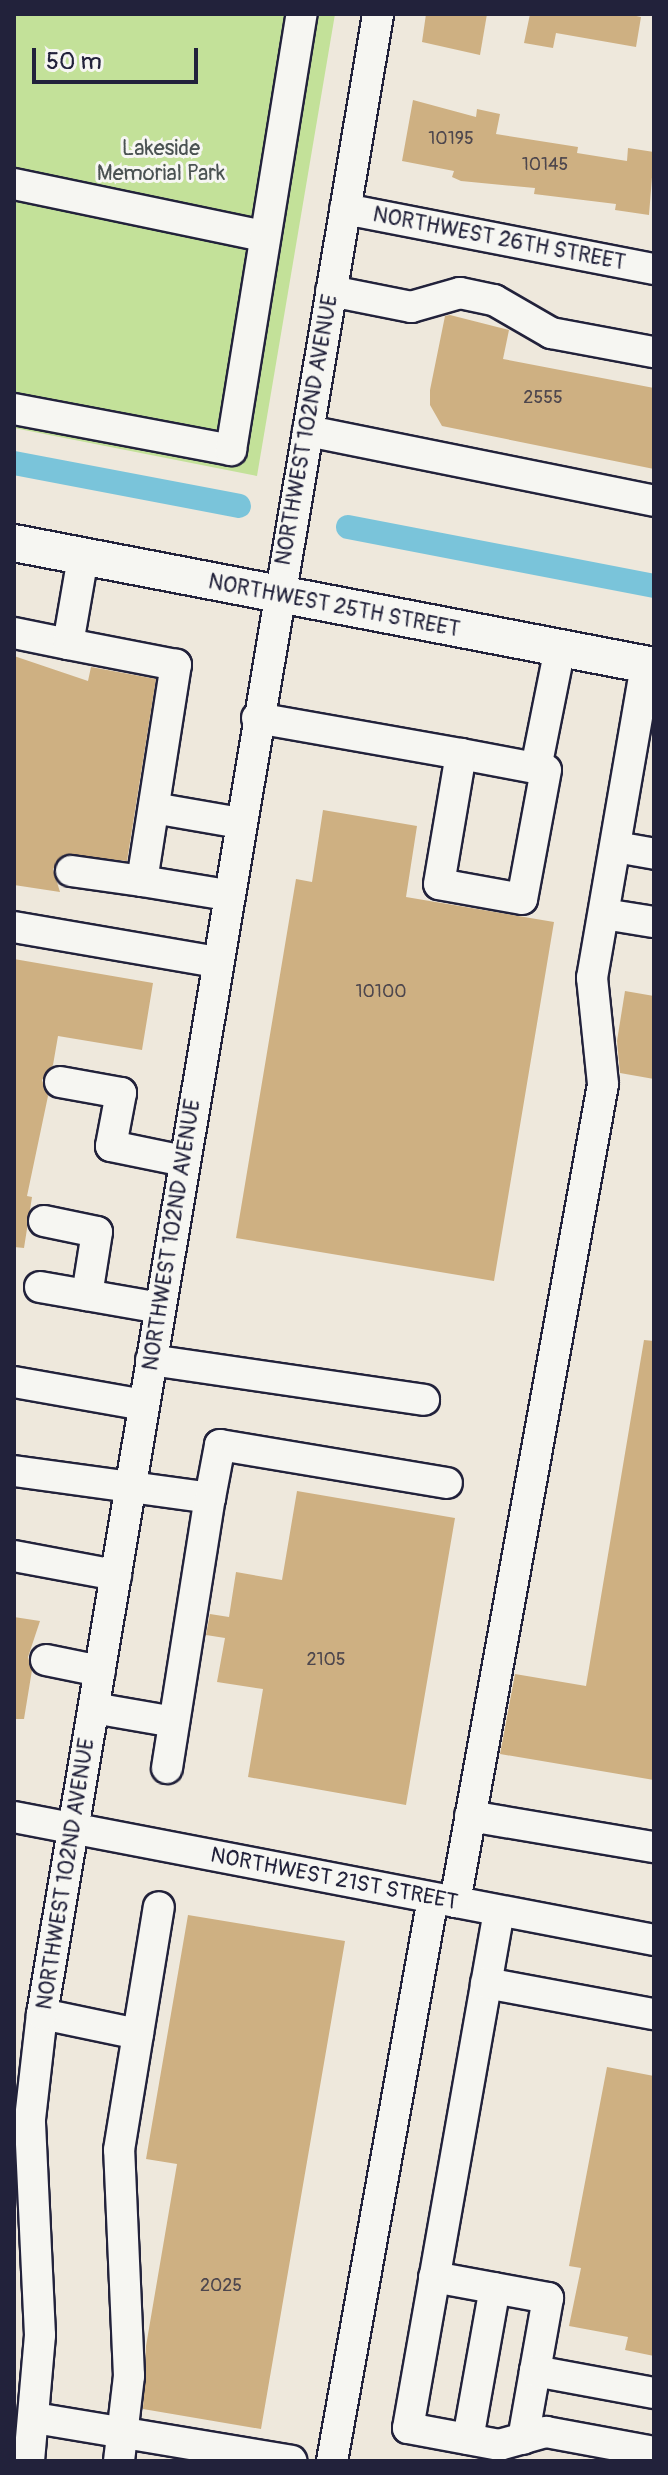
<!DOCTYPE html>
<html>
<head>
<meta charset="utf-8">
<style>
  body { margin:0 }
  #map { position:relative; width:668px; height:2475px; overflow:hidden; background:#eee8dc; font-family:Pangolin,sans-serif }
  div>[style] { position:absolute }
  [style*='--x'] { left:calc(var(--x)*1px); top:calc(var(--y)*1px); width:calc(var(--w)*1px); rotate:calc(var(--a)*1deg) }
  .green>* { inset:0; background:#c3e199 }
  .canal>* { height:24px; margin:-12px; padding:0 12px; transform-origin:12px; border-radius:12px; background:#7ac4da }
  .building>* { inset:0; background:#ceb082 }
  .roads { filter:drop-shadow(2px 0 #22223b) drop-shadow(-2px 0 #22223b) drop-shadow(0 2px #22223b) drop-shadow(0 -2px #22223b) }
  .minor>* { height:30px; margin:-15px; padding:0 15px; transform-origin:15px; border-radius:15px; background:#f6f6f2 }
  .major>* { height:36px; margin:-18px; padding:0 18px; transform-origin:18px; border-radius:18px; background:#f6f6f2 }
  span { translate:-50% -50%; white-space:nowrap; text-align:center; line-height:1.15; -webkit-text-stroke:6px #f6f6f2; paint-order:stroke }
  .number-label { font-size:18px; color:#4d464d }
  .number-label span { -webkit-text-stroke-width:0 }
  .park-label { font-size:22px; color:#4a5252 }
  .street-label { font-size:22px; color:#22223b }
  .frame { position:absolute; inset:0; border:16px solid #22223b; pointer-events:none }
  .scale { position:absolute; left:32px; top:48px; width:166px; height:36px; box-sizing:border-box; border:4px solid #22223b; border-top:0; padding-left:10px; font-size:24px; line-height:28px; white-space:nowrap; color:#22223b; -webkit-text-stroke:6px #f6f6f2; paint-order:stroke }
</style>
</head>
<body>
<div id="map">
  <div class="green">
    <i style="clip-path:polygon(14px 14px,335px 14px,257px 476px,14px 428px)"></i>
  </div>
  <div class="canal">
    <i style="--x:14;--y:463;--w:229;--a:10.8"></i>
    <i style="--x:348;--y:527;--w:312;--a:10.9"></i>
  </div>
  <div class="building">
    <i style="clip-path:polygon(426px 14px,487px 14px,480px 55px,422px 42px)"></i>
    <i style="clip-path:polygon(530px 14px,627px 14px,641px 17px,636px 47px,556px 33px,553px 48px,524px 43px)"></i>
    <i style="clip-path:polygon(413px 100px,476px 117px,477px 109px,500px 114px,496px 134px,578px 147px,577px 153px,627px 161px,628px 148px,654px 152px,649px 215px,615px 210px,616px 204px,534px 194px,535px 188px,461px 181px,452px 177px,454px 171px,402px 161px)"></i>
    <i style="clip-path:polygon(450px 315px,509px 330px,503px 359px,654px 388px,654px 469px,442px 426px,430px 405px,430px 390px,445px 316px)"></i>
    <i style="clip-path:polygon(14px 656px,88px 681px,91px 667px,156px 679px,127px 861px,64px 855px,53px 869px,60px 892px,14px 885px)"></i>
    <i style="clip-path:polygon(323px 810px,417px 826px,406px 897px,554px 922px,494px 1281px,236px 1238px,296px 879px,312px 882px)"></i>
    <i style="clip-path:polygon(14px 959px,153px 983px,142px 1050px,58px 1036px,53px 1065px,42px 1080px,48px 1096px,27px 1196px,32px 1197px,24px 1248px,14px 1247px)"></i>
    <i style="clip-path:polygon(625px 991px,654px 996px,654px 1079px,620px 1073px,617px 1041px)"></i>
    <i style="clip-path:polygon(644px 1340px,654px 1341px,654px 1780px,500px 1754px,515px 1674px,586px 1686px)"></i>
    <i style="clip-path:polygon(297px 1491px,455px 1518px,406px 1805px,248px 1777px,263px 1689px,217px 1682px,225px 1638px,206px 1635px,210px 1614px,229px 1617px,236px 1572px,282px 1580px)"></i>
    <i style="clip-path:polygon(14px 1617px,40px 1621px,28px 1657px,32px 1670px,24px 1719px,14px 1719px)"></i>
    <i style="clip-path:polygon(188px 1915px,345px 1941px,261px 2429px,143px 2409px,146px 2346px,177px 2164px,146px 2159px)"></i>
    <i style="clip-path:polygon(607px 2067px,654px 2076px,654px 2356px,625px 2350px,628px 2337px,569px 2326px,581px 2268px,569px 2266px)"></i>
  </div>
  <div class="roads">
    <div class="minor">
      <i style="--x:14;--y:184;--w:253;--a:11.8"></i>
      <i style="--x:345;--y:209;--w:315;--a:11"></i>
      <i style="--x:331;--y:291;--w:82;--a:11.3"></i>
      <i style="--x:411;--y:307;--w:51;--a:-15.9"></i>
      <i style="--x:460;--y:293;--w:35;--a:12"></i>
      <i style="--x:494;--y:300;--w:66;--a:30.1"></i>
      <i style="--x:551;--y:333;--w:105;--a:10.5"></i>
      <i style="--x:14;--y:409;--w:221;--a:10.7"></i>
      <i style="--x:231;--y:450;--w:442;--a:-80.8"></i>
      <i style="--x:308;--y:431;--w:353;--a:11.4"></i>
      <i style="--x:14;--y:633;--w:55;--a:11.5"></i>
      <i style="--x:257;--y:718;--w:207;--a:10"></i>
      <i style="--x:461;--y:754;--w:86;--a:10.7"></i>
      <i style="--x:546;--y:770;--w:131;--a:100.5"></i>
      <i style="--x:522;--y:899;--w:84;--a:-169.8"></i>
      <i style="--x:439;--y:884;--w:132;--a:-80.4"></i>
      <i style="--x:536;--y:768;--w:122;--a:-78.7"></i>
      <i style="--x:154;--y:808;--w:87;--a:9.9"></i>
      <i style="--x:616;--y:847;--w:39;--a:10"></i>
      <i style="--x:71;--y:871;--w:72;--a:8"></i>
      <i style="--x:142;--y:881;--w:219;--a:-81.1"></i>
      <i style="--x:176;--y:665;--w:110;--a:-169"></i>
      <i style="--x:68;--y:644;--w:88;--a:-80.2"></i>
      <i style="--x:142;--y:881;--w:86;--a:9.4"></i>
      <i style="--x:604;--y:914;--w:51;--a:9.1"></i>
      <i style="--x:14;--y:927;--w:206;--a:9.8"></i>
      <i style="--x:60;--y:1082;--w:62;--a:10.2"></i>
      <i style="--x:121;--y:1093;--w:54;--a:100.7"></i>
      <i style="--x:111;--y:1146;--w:75;--a:11.6"></i>
      <i style="--x:44;--y:1221;--w:54;--a:11.7"></i>
      <i style="--x:97;--y:1232;--w:64;--a:99"></i>
      <i style="--x:40;--y:1287;--w:122;--a:9.9"></i>
      <i style="--x:151;--y:1360;--w:276;--a:8.3"></i>
      <i style="--x:14;--y:1382;--w:132;--a:10"></i>
      <i style="--x:14;--y:1471;--w:198;--a:7.8"></i>
      <i style="--x:210;--y:1498;--w:54;--a:-79.3"></i>
      <i style="--x:220;--y:1445;--w:230;--a:9.5"></i>
      <i style="--x:14;--y:1556;--w:104;--a:10.6"></i>
      <i style="--x:46;--y:1660;--w:55;--a:11.5"></i>
      <i style="--x:94;--y:1708;--w:81;--a:9.9"></i>
      <i style="--x:167;--y:1768;--w:273;--a:-81"></i>
      <i style="--x:470;--y:1816;--w:187;--a:9.6"></i>
      <i style="--x:14;--y:1817;--w:652;--a:10.88"></i>
      <i style="--x:455;--y:1902;--w:831;--a:-79.74"></i>
      <i style="--x:603;--y:1084;--w:107;--a:-95.9"></i>
      <i style="--x:592;--y:978;--w:319;--a:-80.2"></i>
      <i style="--x:499;--y:1911;--w:525;--a:99.98"></i>
      <i style="--x:408;--y:2428;--w:93;--a:10.6"></i>
      <i style="--x:499;--y:2445;--w:49;--a:-15.5"></i>
      <i style="--x:546;--y:2432;--w:110;--a:10.5"></i>
      <i style="--x:486;--y:1983;--w:171;--a:10.5"></i>
      <i style="--x:42;--y:2014;--w:98;--a:11.8"></i>
      <i style="--x:434;--y:2277;--w:116;--a:10.4"></i>
      <i style="--x:548;--y:2298;--w:74;--a:100.1"></i>
      <i style="--x:35;--y:2418;--w:260;--a:9.5"></i>
      <i style="--x:468;--y:2439;--w:153;--a:-79.9"></i>
      <i style="--x:523;--y:2439;--w:69;--a:-80"></i>
      <i style="--x:535;--y:2371;--w:121;--a:10.5"></i>
      <i style="--x:29;--y:2461;--w:126;--a:-85"></i>
      <i style="--x:40;--y:2335;--w:216;--a:-92.7"></i>
      <i style="--x:30;--y:2119;--w:106;--a:-83.5"></i>
      <i style="--x:42;--y:2014;--w:2028;--a:-80.46"></i>
      <i style="--x:119;--y:2461;--w:86;--a:-83.3"></i>
      <i style="--x:129;--y:2376;--w:226;--a:-92.5"></i>
      <i style="--x:119;--y:2150;--w:246;--a:-80.7"></i>
      <i style="--x:332;--y:2461;--w:572;--a:-79.83"></i>
    </div>
    <div class="major">
      <i style="--x:14;--y:543;--w:652;--a:10.88"></i>
    </div>
  </div>
  <div class="number-label">
    <span style="left:451px;top:139px">10195</span>
    <span style="left:545px;top:165px">10145</span>
    <span style="left:543px;top:398px">2555</span>
    <span style="left:381px;top:992px">10100</span>
    <span style="left:326px;top:1660px">2105</span>
    <span style="left:221px;top:2286px">2025</span>
  </div>
  <div class="park-label">
    <span style="left:161px;top:161px">Lakeside<br>Memorial Park</span>
  </div>
  <div class="street-label">
    <span style="left:499px;top:239px;rotate:11deg">NORTHWEST 26TH STREET</span>
    <span style="left:307px;top:430px;rotate:-80deg">NORTHWEST 102ND AVENUE</span>
    <span style="left:334px;top:606px;rotate:11deg">NORTHWEST 25TH STREET</span>
    <span style="left:172px;top:1235px;rotate:-81deg">NORTHWEST 102ND AVENUE</span>
    <span style="left:66px;top:1874px;rotate:-81deg">NORTHWEST 102ND AVENUE</span>
    <span style="left:334px;top:1879px;rotate:11deg">NORTHWEST 21ST STREET</span>
  </div>
  <div class="frame"></div>
  <div class="scale">50 m</div>
</div>
</body>
</html>
